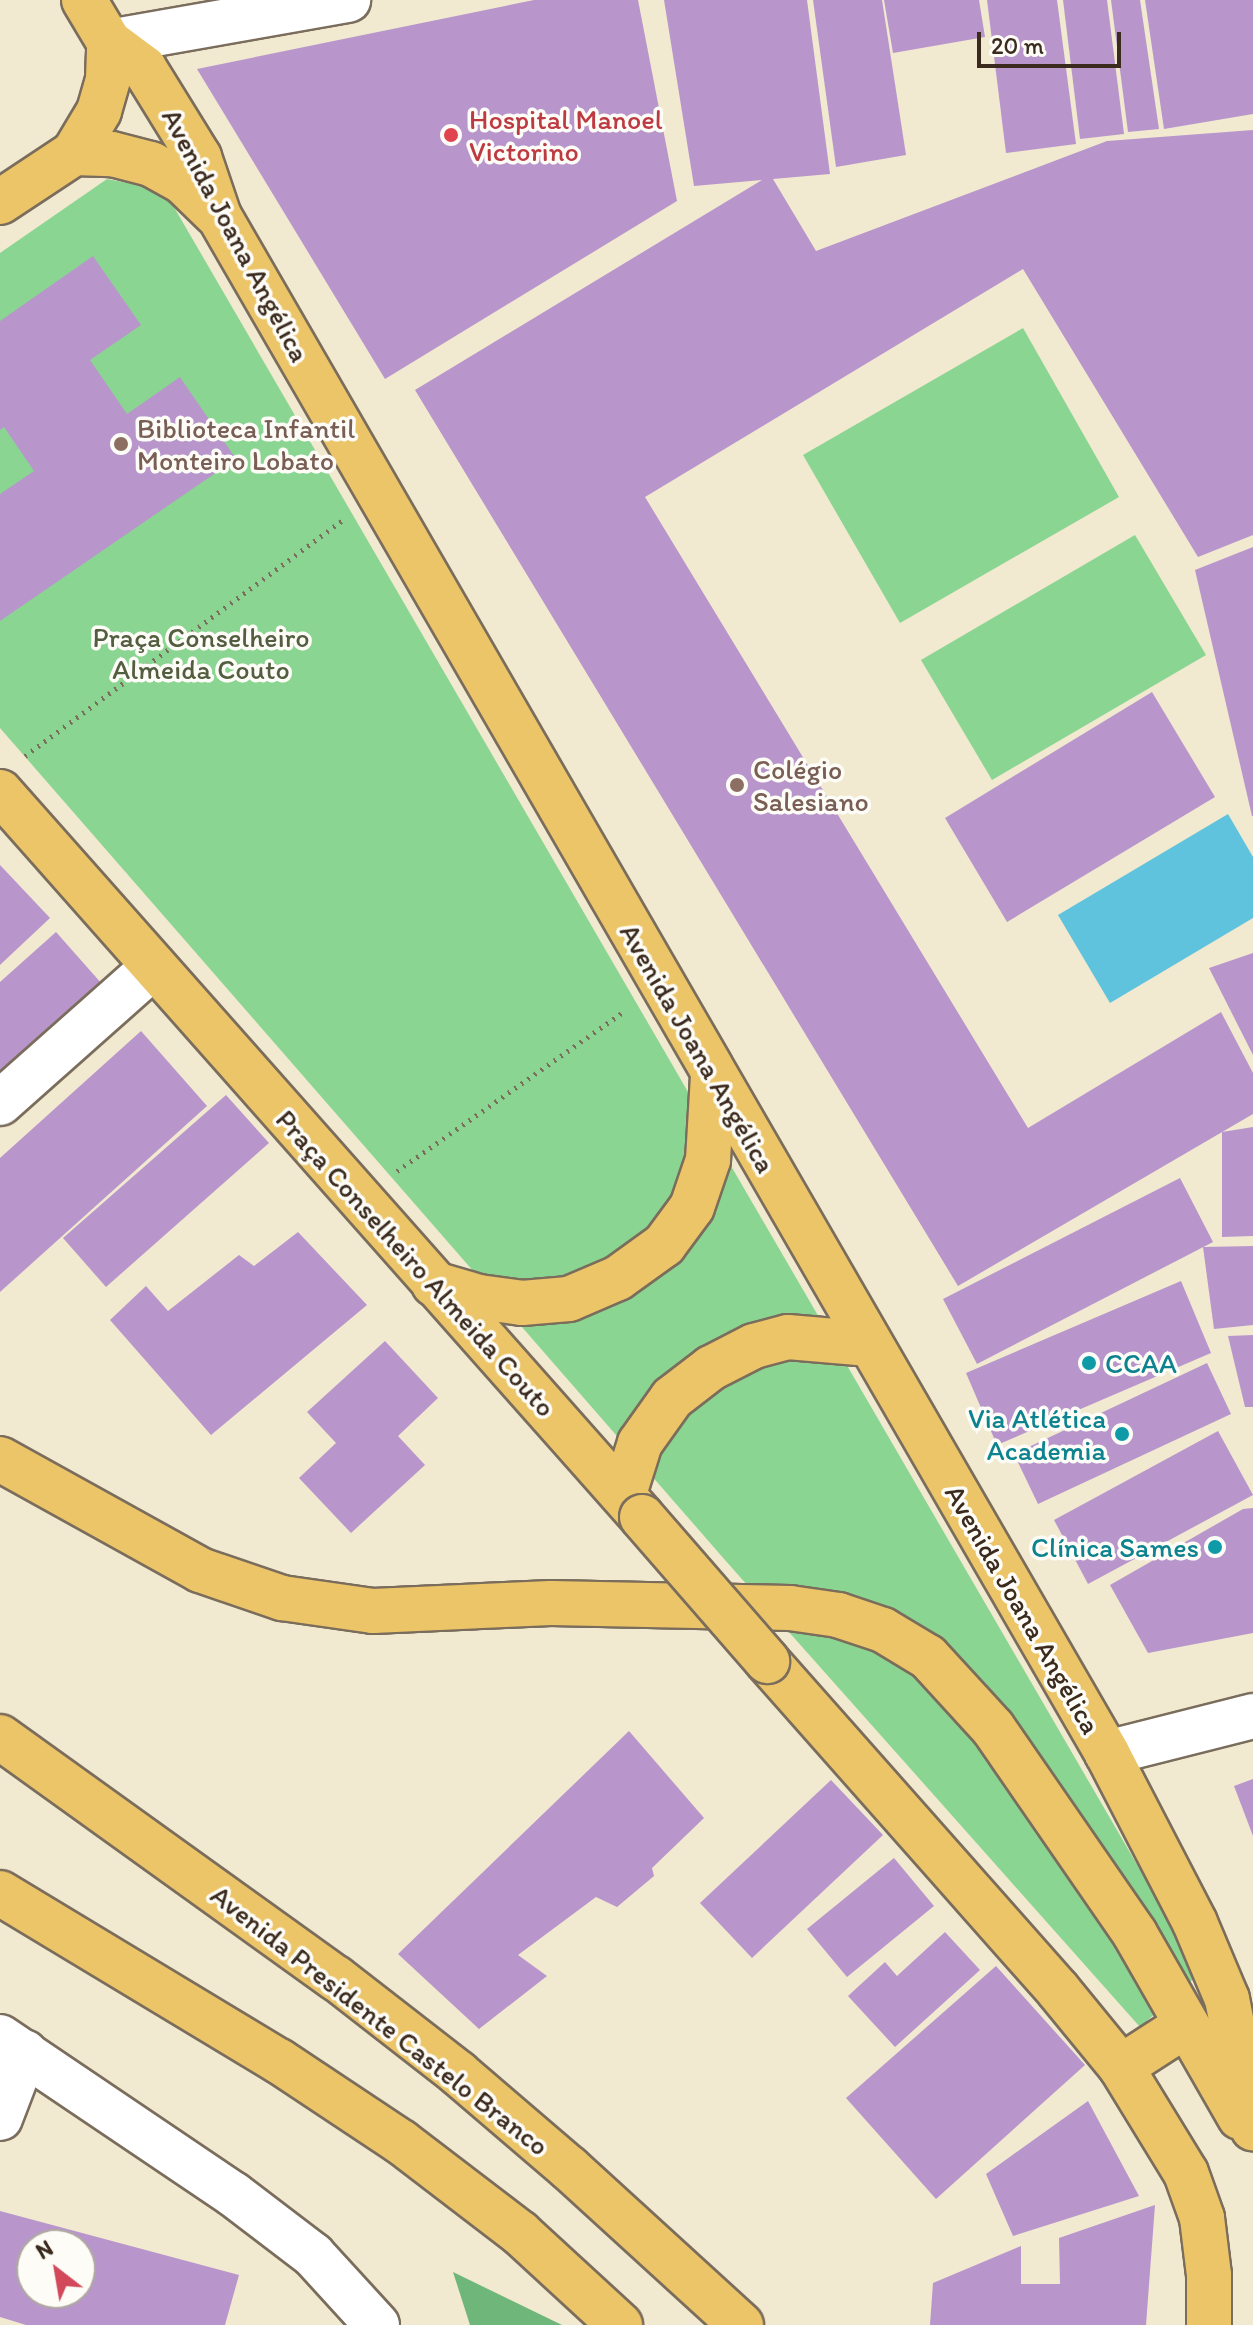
<!DOCTYPE html>
<html>
<head>
<meta charset="utf-8">
<style>
  body { margin:0 }
  #map { position:relative; width:1253px; height:2325px; overflow:hidden; background:#f1e9d0; font-family:Itim,sans-serif }
  div>[style] { position:absolute }
  [style*='--x'] { left:calc(var(--x)*1px); top:calc(var(--y)*1px); width:calc(var(--w)*1px); rotate:calc(var(--a)*1deg) }
  .green>* { inset:0; background:#8ad591 }
  .forest>* { inset:0; background:#6fb67b }
  .water>* { inset:0; background:#5fc3dd }
  .building>* { inset:0; background:#b896cc }
  .path>* { height:5px; margin-top:-2.5px; transform-origin:0; background:repeating-linear-gradient(90deg,#7b6d5c 0 2px,transparent 0 8px) }
  .roads { filter:drop-shadow(2px 0 #7b6d5c) drop-shadow(-2px 0 #7b6d5c) drop-shadow(0 2px #7b6d5c) drop-shadow(0 -2px #7b6d5c) }
  .minor>* { height:44px; margin:-22px; padding:0 22px; transform-origin:22px; border-radius:22px; background:#fff }
  .major>* { height:44px; margin:-22px; padding:0 22px; transform-origin:22px; border-radius:22px; background:#edc569 }
  .bridges { filter:drop-shadow(2px 0 #7b6d5c) drop-shadow(-2px 0 #7b6d5c) drop-shadow(0 2px #7b6d5c) drop-shadow(0 -2px #7b6d5c) }
  .major-bridge>* { height:44px; margin:-22px; padding:0 22px; transform-origin:22px; border-radius:22px; background:#edc569 }
  .dots>* { width:22px; height:22px; translate:-50% -50%; box-sizing:border-box; border:4px solid #fdfcf7; border-radius:50% }
  span { translate:-50% -50%; white-space:nowrap; text-align:center; line-height:1.15; -webkit-text-stroke:7px #fdfcf7; paint-order:stroke }
  .health-label { font-size:28px; color:#be3a42 }
  .left { translate:0 -50%; text-align:left }
  .street-label { font-size:28px; color:#3b2a1e }
  .education-label { font-size:28px; color:#785e54 }
  .park-label { font-size:28px; color:#535d40 }
  .culture-label { font-size:28px; color:#0d838f }
  .right { translate:-100% -50%; text-align:right }
  .north { position:absolute; left:16px; top:2229px; width:80px; height:80px; box-sizing:border-box; background:#fdfcf7; border:2px solid #afa8a0; border-radius:50%; rotate:329deg; font-size:22px; font-weight:700; line-height:32px; text-align:center; color:#3b2a1e }
  .north::after { content:''; display:block; margin:auto; width:28px; height:36px; background:#d1495b; clip-path:polygon(50% 0,100% 100%,50% 72%,0 100%) }
  .scale { position:absolute; left:977px; top:32px; width:144px; height:36px; box-sizing:border-box; border:4px solid #3b2a1e; border-top:0; padding-left:10px; font-size:24px; line-height:28px; white-space:nowrap; color:#3b2a1e; -webkit-text-stroke:6px #fdfcf7; paint-order:stroke }
</style>
</head>
<body>
<div id="map">
  <div class="green">
    <i style="clip-path:polygon(107px 179px,164px 190px,1200px 1973px,1140px 2027px,725px 1560px,0 728px,0 253px)"></i>
    <i style="clip-path:polygon(1023px 328px,1119px 497px,900px 623px,803px 455px)"></i>
    <i style="clip-path:polygon(1135px 535px,1206px 655px,992px 780px,921px 660px)"></i>
  </div>
  <div class="forest">
    <i style="clip-path:polygon(453px 2272px,562px 2325px,470px 2325px)"></i>
  </div>
  <div class="water">
    <i style="clip-path:polygon(1228px 814px,1253px 857px,1253px 918px,1110px 1003px,1058px 915px)"></i>
  </div>
  <div class="building">
    <i style="clip-path:polygon(534px 0,638px 0,677px 201px,385px 379px,197px 69px)"></i>
    <i style="clip-path:polygon(664px 0,807px 0,830px 174px,773px 179px,816px 251px,1107px 141px,1253px 130px,1253px 535px,1198px 557px,1023px 269px,645px 497px,1028px 1128px,1221px 1012px,1253px 1073px,1253px 1114px,958px 1286px,415px 390px,762px 180px,694px 186px)"></i>
    <i style="clip-path:polygon(813px 0,882px 0,906px 155px,836px 167px)"></i>
    <i style="clip-path:polygon(884px 0,979px 0,985px 37px,893px 53px)"></i>
    <i style="clip-path:polygon(987px 0,1057px 0,1076px 144px,1006px 153px)"></i>
    <i style="clip-path:polygon(1063px 0,1107px 0,1124px 134px,1080px 139px)"></i>
    <i style="clip-path:polygon(1111px 0,1140px 0,1159px 129px,1128px 132px)"></i>
    <i style="clip-path:polygon(1145px 0,1253px 0,1253px 114px,1164px 129px)"></i>
    <i style="clip-path:polygon(93px 256px,141px 325px,90px 360px,127px 414px,180px 377px,236px 459px,0 621px,0 494px,34px 471px,4px 427px,0 430px,0 321px)"></i>
    <i style="clip-path:polygon(1253px 547px,1253px 816px,1252px 816px,1195px 570px)"></i>
    <i style="clip-path:polygon(1152px 692px,1215px 797px,1007px 922px,945px 818px)"></i>
    <i style="clip-path:polygon(0 865px,50px 918px,0 965px)"></i>
    <i style="clip-path:polygon(56px 932px,102px 984px,0 1076px,0 982px)"></i>
    <i style="clip-path:polygon(1253px 953px,1253px 1055px,1209px 968px)"></i>
    <i style="clip-path:polygon(141px 1031px,207px 1106px,0 1292px,0 1158px)"></i>
    <i style="clip-path:polygon(226px 1095px,269px 1143px,106px 1287px,63px 1238px)"></i>
    <i style="clip-path:polygon(1253px 1127px,1253px 1236px,1222px 1237px,1222px 1132px)"></i>
    <i style="clip-path:polygon(1180px 1178px,1213px 1242px,977px 1364px,943px 1299px)"></i>
    <i style="clip-path:polygon(298px 1232px,367px 1305px,211px 1435px,110px 1320px,146px 1286px,168px 1311px,239px 1255px,254px 1266px)"></i>
    <i style="clip-path:polygon(1253px 1246px,1253px 1325px,1214px 1329px,1203px 1247px)"></i>
    <i style="clip-path:polygon(1181px 1281px,1211px 1353px,997px 1445px,966px 1373px)"></i>
    <i style="clip-path:polygon(1253px 1335px,1253px 1407px,1245px 1407px,1228px 1336px)"></i>
    <i style="clip-path:polygon(385px 1341px,438px 1398px,398px 1436px,425px 1465px,351px 1533px,299px 1478px,336px 1443px,307px 1412px)"></i>
    <i style="clip-path:polygon(1207px 1363px,1231px 1414px,1038px 1504px,1014px 1454px)"></i>
    <i style="clip-path:polygon(1218px 1431px,1253px 1495px,1088px 1584px,1054px 1520px)"></i>
    <i style="clip-path:polygon(1253px 1508px,1253px 1633px,1148px 1653px,1110px 1585px,1243px 1509px)"></i>
    <i style="clip-path:polygon(629px 1731px,704px 1818px,652px 1868px,654px 1876px,617px 1907px,596px 1897px,518px 1955px,547px 1976px,479px 2029px,398px 1954px)"></i>
    <i style="clip-path:polygon(1253px 1779px,1253px 1836px,1234px 1786px)"></i>
    <i style="clip-path:polygon(831px 1780px,883px 1835px,752px 1958px,700px 1903px)"></i>
    <i style="clip-path:polygon(894px 1858px,934px 1906px,847px 1977px,807px 1929px)"></i>
    <i style="clip-path:polygon(945px 1932px,980px 1970px,895px 2047px,848px 1996px,885px 1962px,897px 1976px)"></i>
    <i style="clip-path:polygon(996px 1966px,1085px 2065px,936px 2199px,846px 2098px)"></i>
    <i style="clip-path:polygon(1088px 2101px,1139px 2196px,1013px 2236px,986px 2174px)"></i>
    <i style="clip-path:polygon(1155px 2205px,1146px 2325px,930px 2325px,933px 2283px,1021px 2246px,1021px 2284px,1060px 2284px,1059px 2238px)"></i>
    <i style="clip-path:polygon(evenodd,0 2211px,239px 2275px,225px 2325px,26px 2325px,0 2317px,0 2211px,32px 2245px,80px 2245px,80px 2293px,32px 2293px,32px 2245px)"></i>
  </div>
  <div class="path">
    <i style="--x:25;--y:756;--w:395;--a:-36.6"></i>
    <i style="--x:397;--y:1171;--w:279;--a:-35.1"></i>
  </div>
  <div class="roads">
    <div class="minor">
      <i style="--x:109;--y:42;--w:243;--a:-10"></i>
      <i style="--x:0;--y:1103;--w:203;--a:-41.6"></i>
      <i style="--x:1107;--y:1753;--w:151;--a:-14.2"></i>
      <i style="--x:0;--y:2037;--w:281;--a:34"></i>
      <i style="--x:233;--y:2194;--w:101;--a:37.3"></i>
      <i style="--x:313;--y:2255;--w:95;--a:47.6"></i>
      <i style="--x:0;--y:2118;--w:70;--a:-69"></i>
    </div>
    <div class="major">
      <i style="--x:84;--y:0;--w:49;--a:59.2"></i>
      <i style="--x:109;--y:42;--w:44;--a:36.6"></i>
      <i style="--x:144;--y:68;--w:105;--a:58.3"></i>
      <i style="--x:199;--y:157;--w:62;--a:71.3"></i>
      <i style="--x:219;--y:216;--w:1775;--a:59.98"></i>
      <i style="--x:1107;--y:1753;--w:191;--a:62.6"></i>
      <i style="--x:1195;--y:1923;--w:82;--a:67.2"></i>
      <i style="--x:1227;--y:1999;--w:132;--a:78.6"></i>
      <i style="--x:74;--y:153;--w:38;--a:2"></i>
      <i style="--x:112;--y:154;--w:40;--a:14.4"></i>
      <i style="--x:151;--y:164;--w:35;--a:29"></i>
      <i style="--x:182;--y:181;--w:47;--a:44.1"></i>
      <i style="--x:0;--y:202;--w:89;--a:-33.5"></i>
      <i style="--x:74;--y:153;--w:49;--a:-59.2"></i>
      <i style="--x:99;--y:111;--w:33;--a:-74"></i>
      <i style="--x:108;--y:79;--w:37;--a:-88"></i>
      <i style="--x:0;--y:792;--w:968;--a:48.47"></i>
      <i style="--x:434;--y:1284;--w:47;--a:16.1"></i>
      <i style="--x:479;--y:1297;--w:43;--a:7.9"></i>
      <i style="--x:522;--y:1303;--w:47;--a:-4.9"></i>
      <i style="--x:569;--y:1299;--w:53;--a:-23.2"></i>
      <i style="--x:618;--y:1278;--w:57;--a:-35.7"></i>
      <i style="--x:664;--y:1245;--w:47;--a:-53.6"></i>
      <i style="--x:692;--y:1207;--w:50;--a:-71.2"></i>
      <i style="--x:708;--y:1160;--w:85;--a:-86.6"></i>
      <i style="--x:0;--y:1459;--w:229;--a:29"></i>
      <i style="--x:200;--y:1570;--w:87;--a:18.9"></i>
      <i style="--x:282;--y:1598;--w:92;--a:8.1"></i>
      <i style="--x:373;--y:1611;--w:178;--a:-2.6"></i>
      <i style="--x:551;--y:1603;--w:239;--a:1.2"></i>
      <i style="--x:790;--y:1608;--w:49;--a:8.3"></i>
      <i style="--x:838;--y:1615;--w:47;--a:18.4"></i>
      <i style="--x:883;--y:1630;--w:52;--a:31"></i>
      <i style="--x:928;--y:1657;--w:96;--a:47.5"></i>
      <i style="--x:993;--y:1728;--w:250;--a:55.4"></i>
      <i style="--x:1135;--y:1934;--w:211;--a:60.2"></i>
      <i style="--x:624;--y:1494;--w:53;--a:-72.6"></i>
      <i style="--x:640;--y:1443;--w:55;--a:-54.6"></i>
      <i style="--x:672;--y:1398;--w:49;--a:-37.6"></i>
      <i style="--x:711;--y:1368;--w:48;--a:-27.1"></i>
      <i style="--x:754;--y:1346;--w:35;--a:-15"></i>
      <i style="--x:788;--y:1337;--w:82;--a:4.9"></i>
      <i style="--x:767;--y:1661;--w:439;--a:48.5"></i>
      <i style="--x:1058;--y:1990;--w:99;--a:50.7"></i>
      <i style="--x:1121;--y:2067;--w:124;--a:58.5"></i>
      <i style="--x:1186;--y:2173;--w:48;--a:70.4"></i>
      <i style="--x:1202;--y:2218;--w:57;--a:83"></i>
      <i style="--x:1209;--y:2275;--w:50;--a:90"></i>
      <i style="--x:0;--y:1737;--w:413;--a:35.7"></i>
      <i style="--x:336;--y:1978;--w:155;--a:37.9"></i>
      <i style="--x:458;--y:2073;--w:146;--a:40.6"></i>
      <i style="--x:569;--y:2168;--w:233;--a:42.4"></i>
      <i style="--x:0;--y:1893;--w:326;--a:31.1"></i>
      <i style="--x:279;--y:2061;--w:146;--a:33.6"></i>
      <i style="--x:401;--y:2142;--w:150;--a:37.4"></i>
      <i style="--x:520;--y:2233;--w:136;--a:42.6"></i>
      <i style="--x:1121;--y:2067;--w:77;--a:-32.9"></i>
    </div>
  </div>
  <div class="bridges">
    <div class="major-bridge">
      <i style="--x:642;--y:1517;--w:191;--a:49"></i>
    </div>
  </div>
  <div class="dots">
    <i style="left:451px;top:135px;background:#e0444e"></i>
    <i style="left:121px;top:444px;background:#8d6e63"></i>
    <i style="left:737px;top:785px;background:#8d6e63"></i>
    <i style="left:1089px;top:1363px;background:#0f9aa8"></i>
    <i style="left:1122px;top:1434px;background:#0f9aa8"></i>
    <i style="left:1215px;top:1547px;background:#0f9aa8"></i>
  </div>
  <div class="health-label">
    <span class="left" style="left:469px;top:135px">Hospital Manoel<br>Victorino</span>
  </div>
  <div class="street-label">
    <span style="left:236px;top:235px;rotate:62deg">Avenida Joana Angélica</span>
    <span style="left:698px;top:1048px;rotate:60deg">Avenida Joana Angélica</span>
    <span style="left:416px;top:1263px;rotate:48deg">Praça Conselheiro Almeida Couto</span>
    <span style="left:1023px;top:1609px;rotate:60deg">Avenida Joana Angélica</span>
    <span style="left:380px;top:2020px;rotate:38deg">Avenida Presidente Castelo Branco</span>
  </div>
  <div class="education-label">
    <span class="left" style="left:137px;top:444px">Biblioteca Infantil<br>Monteiro Lobato</span>
    <span class="left" style="left:753px;top:785px">Colégio<br>Salesiano</span>
  </div>
  <div class="park-label">
    <span style="left:201px;top:653px">Praça Conselheiro<br>Almeida Couto</span>
  </div>
  <div class="culture-label">
    <span class="left" style="left:1105px;top:1363px">CCAA</span>
    <span class="right" style="left:1106px;top:1434px">Via Atlética<br>Academia</span>
    <span class="right" style="left:1199px;top:1547px">Clínica Sames</span>
  </div>
  <div class="north">N</div>
  <div class="scale">20 m</div>
</div>
</body>
</html>
